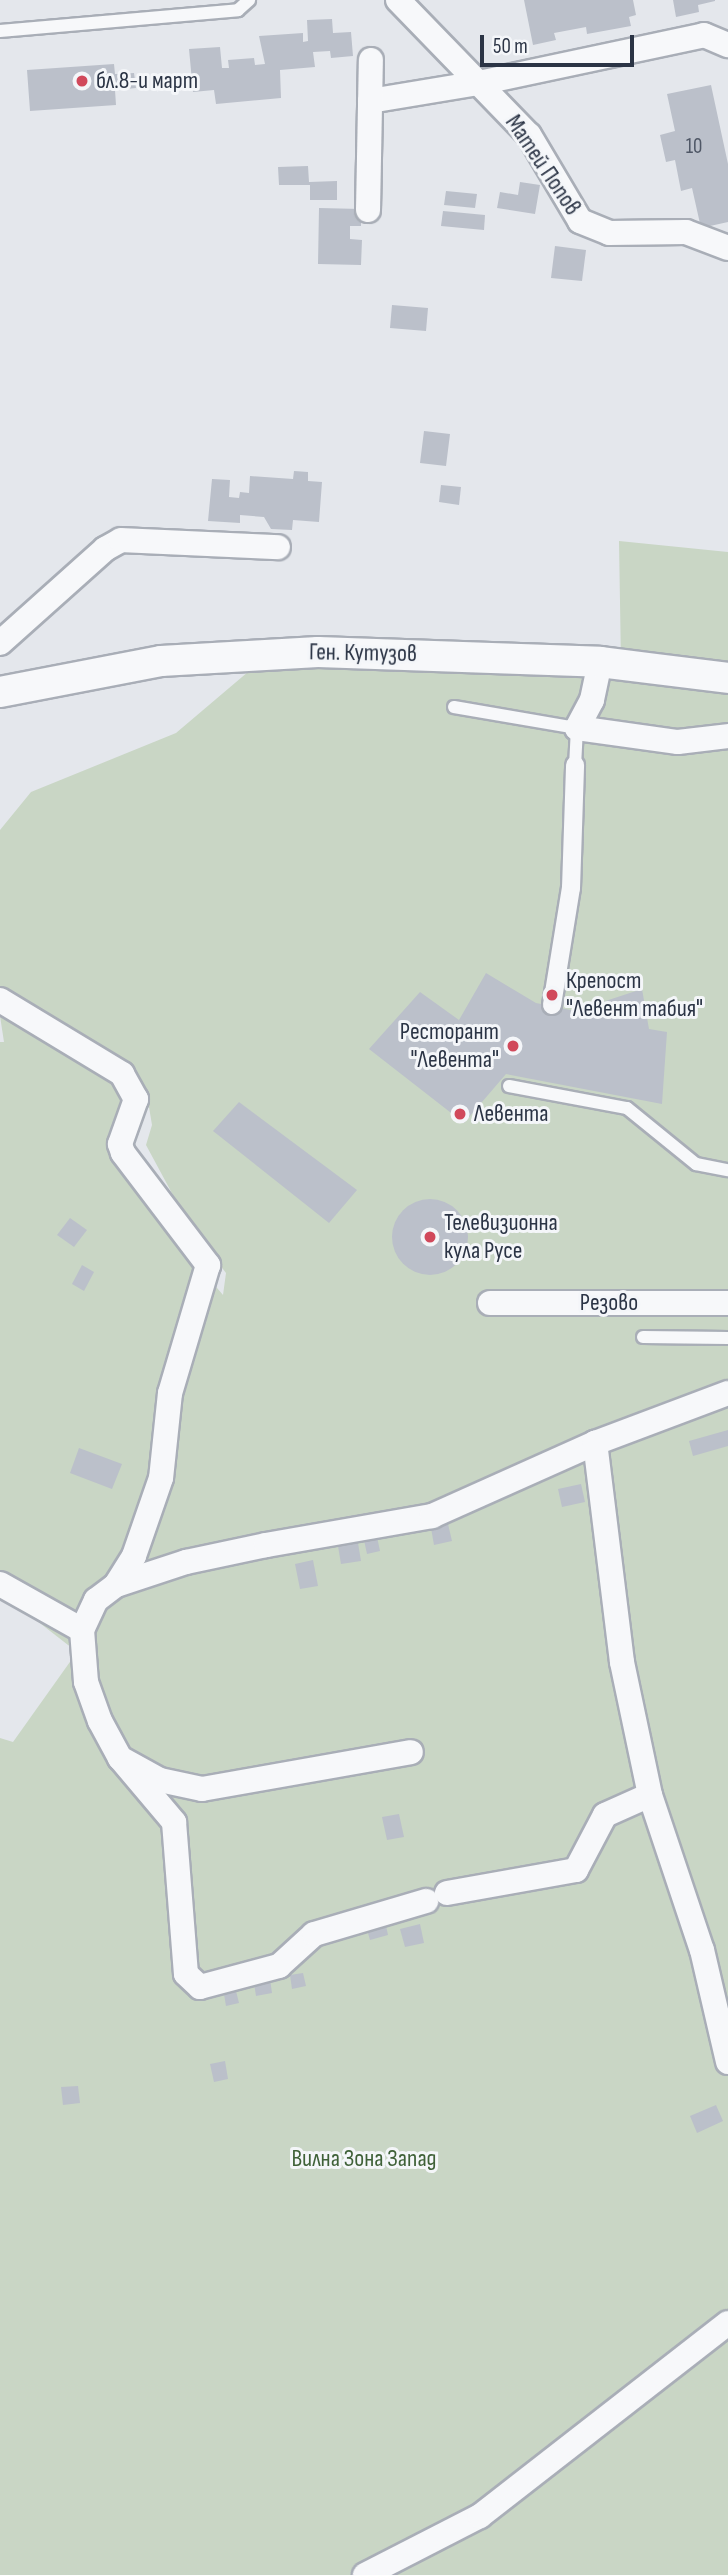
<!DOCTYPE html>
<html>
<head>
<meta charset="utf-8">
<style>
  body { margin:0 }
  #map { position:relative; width:728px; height:2575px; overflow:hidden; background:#e4e7ec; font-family:"Sofia Sans Condensed",sans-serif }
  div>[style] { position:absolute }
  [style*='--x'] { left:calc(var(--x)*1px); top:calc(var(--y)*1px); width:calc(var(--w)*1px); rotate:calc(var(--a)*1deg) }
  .green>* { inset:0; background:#c9d6c5 }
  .building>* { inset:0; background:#bbc0ca }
  .round { border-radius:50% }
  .roads { filter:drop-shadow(2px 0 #a9aeb7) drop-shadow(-2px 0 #a9aeb7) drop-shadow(0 2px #a9aeb7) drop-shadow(0 -2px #a9aeb7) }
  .service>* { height:12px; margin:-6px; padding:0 6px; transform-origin:6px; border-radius:6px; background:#f7f8fa }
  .pedestrian>* { height:18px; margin:-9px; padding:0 9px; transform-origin:9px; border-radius:9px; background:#f7f8fa }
  .minor>* { height:24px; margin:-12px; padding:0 12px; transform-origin:12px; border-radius:12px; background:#f7f8fa }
  .tertiary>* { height:30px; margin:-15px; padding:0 15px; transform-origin:15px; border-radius:15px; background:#f7f8fa }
  .dots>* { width:19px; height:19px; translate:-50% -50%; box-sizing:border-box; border:4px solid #f4f6f9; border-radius:50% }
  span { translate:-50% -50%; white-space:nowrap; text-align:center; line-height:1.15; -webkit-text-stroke:6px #f4f6f9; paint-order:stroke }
  .number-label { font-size:21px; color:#4f5766 }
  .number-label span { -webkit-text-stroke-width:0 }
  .poi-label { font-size:24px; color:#2b3445 }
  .left { translate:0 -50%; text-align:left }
  .right { translate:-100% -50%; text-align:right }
  .street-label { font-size:24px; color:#2b3445 }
  .park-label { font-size:24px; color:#3f6138 }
  .scale { position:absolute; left:480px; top:35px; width:154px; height:32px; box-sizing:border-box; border:4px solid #2b3445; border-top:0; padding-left:9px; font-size:21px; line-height:24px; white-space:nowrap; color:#2b3445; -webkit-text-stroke:5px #f4f6f9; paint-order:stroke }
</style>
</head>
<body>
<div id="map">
  <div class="green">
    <i style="clip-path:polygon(evenodd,619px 541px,728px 552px,728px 2575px,0 2575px,0 1738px,13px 1742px,77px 1652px,0 1592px,0 1042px,4px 1042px,0 1016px,0 830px,31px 792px,176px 733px,255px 666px,621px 664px,619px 541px,86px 1065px,137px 1086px,148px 1101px,152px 1125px,146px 1145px,188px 1223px,226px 1273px,223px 1295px,138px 1195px,113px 1155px,128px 1104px,110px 1083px,86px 1065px)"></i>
  </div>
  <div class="building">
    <i style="clip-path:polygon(524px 0,633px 0,636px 15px,629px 17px,631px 26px,587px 34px,586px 27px,554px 33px,556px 40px,533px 45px)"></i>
    <i style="clip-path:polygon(673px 0,715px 0,715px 1px,698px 5px,699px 12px,676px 17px)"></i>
    <i style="clip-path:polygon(332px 19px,333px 33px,351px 32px,353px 56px,331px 58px,330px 51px,313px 52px,315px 67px,280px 70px,281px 98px,216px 104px,214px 90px,193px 92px,189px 49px,220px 47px,222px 68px,229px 68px,228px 60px,254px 58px,255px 65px,265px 64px,259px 36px,303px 33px,303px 42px,308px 41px,307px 20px)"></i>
    <i style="clip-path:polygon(114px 64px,115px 74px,134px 73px,136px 88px,115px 90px,116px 105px,30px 111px,27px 70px)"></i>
    <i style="clip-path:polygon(711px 85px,728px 164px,728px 222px,701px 228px,692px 188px,681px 191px,675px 160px,666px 162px,660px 135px,675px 131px,667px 94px)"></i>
    <i style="clip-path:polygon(308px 166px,309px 182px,337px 181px,337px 200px,310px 200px,310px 185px,279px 185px,278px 167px)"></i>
    <i style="clip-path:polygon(520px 182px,540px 185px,535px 214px,497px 208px,500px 192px,518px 195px)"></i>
    <i style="clip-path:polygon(446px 191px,477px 194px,475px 208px,444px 205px)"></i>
    <i style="clip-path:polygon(319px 208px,361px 209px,361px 226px,350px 226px,350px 239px,362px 240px,361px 265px,318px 264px)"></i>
    <i style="clip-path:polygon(443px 211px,485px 215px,484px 230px,441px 226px)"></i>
    <i style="clip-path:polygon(555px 246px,586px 250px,582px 281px,551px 278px)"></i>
    <i style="clip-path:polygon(392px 305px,428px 308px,426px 331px,390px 328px)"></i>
    <i style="clip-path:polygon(424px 431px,450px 434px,446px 466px,420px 463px)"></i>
    <i style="clip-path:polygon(294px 471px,308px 472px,308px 481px,322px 482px,319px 522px,293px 520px,292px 530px,271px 529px,264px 517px,240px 515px,240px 523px,208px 521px,212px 479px,230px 480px,229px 497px,239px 498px,240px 492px,249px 493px,250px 476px,293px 479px)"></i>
    <i style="clip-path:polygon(441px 485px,461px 487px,459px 505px,439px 502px)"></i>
    <i style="clip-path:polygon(486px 973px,536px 1003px,575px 1011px,642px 989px,649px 1029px,667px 1032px,662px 1104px,506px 1074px,464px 1123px,369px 1049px,420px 992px,459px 1020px)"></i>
    <i style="clip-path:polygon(239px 1102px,357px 1190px,329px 1223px,213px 1131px)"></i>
    <i class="round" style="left:392px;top:1199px;width:76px;height:76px"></i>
    <i style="clip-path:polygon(70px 1218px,87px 1230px,74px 1247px,57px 1235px)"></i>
    <i style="clip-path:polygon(82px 1265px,94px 1272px,84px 1291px,72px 1284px)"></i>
    <i style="clip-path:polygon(728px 1430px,728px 1446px,693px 1456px,689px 1441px)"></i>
    <i style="clip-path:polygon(79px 1448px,122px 1464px,112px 1489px,70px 1473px)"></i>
    <i style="clip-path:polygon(581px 1484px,585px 1502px,562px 1507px,558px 1489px)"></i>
    <i style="clip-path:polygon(448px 1524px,452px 1541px,434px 1545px,431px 1528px)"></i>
    <i style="clip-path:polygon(377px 1537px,380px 1551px,367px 1554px,364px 1540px)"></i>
    <i style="clip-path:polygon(358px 1543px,361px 1561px,341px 1564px,338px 1546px)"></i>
    <i style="clip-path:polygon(313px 1560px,318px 1586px,300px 1589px,295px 1564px)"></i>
    <i style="clip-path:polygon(399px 1814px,404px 1837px,387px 1840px,382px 1817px)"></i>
    <i style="clip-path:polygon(385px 1921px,388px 1935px,370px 1940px,366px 1926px)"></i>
    <i style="clip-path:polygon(420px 1924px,424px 1943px,405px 1947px,400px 1929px)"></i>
    <i style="clip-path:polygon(303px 1973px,306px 1986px,292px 1989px,290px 1975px)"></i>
    <i style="clip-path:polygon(270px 1979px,272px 1993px,256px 1996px,254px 1983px)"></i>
    <i style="clip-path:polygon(236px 1991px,239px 2003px,226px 2006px,224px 1994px)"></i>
    <i style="clip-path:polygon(225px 2061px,228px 2079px,214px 2082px,210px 2064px)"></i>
    <i style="clip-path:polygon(78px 2086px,80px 2103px,63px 2105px,61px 2087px)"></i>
    <i style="clip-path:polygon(716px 2105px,723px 2121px,697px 2133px,690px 2116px)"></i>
  </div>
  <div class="roads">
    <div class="service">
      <i style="--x:0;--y:31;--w:239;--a:-5"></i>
      <i style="--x:238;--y:10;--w:15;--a:-42"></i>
      <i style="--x:454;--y:707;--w:125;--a:9.7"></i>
      <i style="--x:577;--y:728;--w:37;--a:93"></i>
      <i style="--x:509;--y:1086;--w:120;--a:10.6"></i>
      <i style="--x:627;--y:1108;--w:89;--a:39.1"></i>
      <i style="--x:696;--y:1164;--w:33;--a:11"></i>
      <i style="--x:643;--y:1337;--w:85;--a:0.7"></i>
    </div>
    <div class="pedestrian">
      <i style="--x:552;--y:1005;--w:119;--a:-80.8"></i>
      <i style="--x:571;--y:888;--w:123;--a:-88.1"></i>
    </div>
    <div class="minor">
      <i style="--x:398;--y:0;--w:188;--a:45.9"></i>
      <i style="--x:529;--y:135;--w:100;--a:59.3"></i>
      <i style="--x:580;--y:221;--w:31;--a:22"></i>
      <i style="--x:609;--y:233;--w:77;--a:-0.7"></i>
      <i style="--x:686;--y:232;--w:45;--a:20.9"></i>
      <i style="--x:370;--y:101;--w:110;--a:-9.4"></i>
      <i style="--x:479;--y:83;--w:230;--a:-12"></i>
      <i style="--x:704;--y:35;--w:26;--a:23"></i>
      <i style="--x:368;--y:210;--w:150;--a:-88.9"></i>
      <i style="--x:0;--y:643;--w:141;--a:-41.8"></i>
      <i style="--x:105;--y:549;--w:18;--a:-29"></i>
      <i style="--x:121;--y:540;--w:157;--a:2.6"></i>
      <i style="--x:600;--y:662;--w:39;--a:102"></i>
      <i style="--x:592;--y:700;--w:32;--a:118"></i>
      <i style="--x:577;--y:728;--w:102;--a:7.9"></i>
      <i style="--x:678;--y:742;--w:50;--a:-6.8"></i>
      <i style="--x:0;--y:1000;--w:143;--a:31.2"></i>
      <i style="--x:122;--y:1074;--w:29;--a:61"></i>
      <i style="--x:136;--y:1099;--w:48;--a:109.6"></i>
      <i style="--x:120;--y:1144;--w:9;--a:72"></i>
      <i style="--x:123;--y:1153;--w:141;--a:52.8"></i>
      <i style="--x:208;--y:1265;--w:134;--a:106.5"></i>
      <i style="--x:170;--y:1393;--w:85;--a:96"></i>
      <i style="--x:161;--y:1478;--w:83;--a:109.1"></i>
      <i style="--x:134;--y:1556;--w:34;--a:122"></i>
      <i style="--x:116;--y:1585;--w:25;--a:143"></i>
      <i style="--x:96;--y:1600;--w:33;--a:115"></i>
      <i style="--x:82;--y:1630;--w:94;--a:-150.7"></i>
      <i style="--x:490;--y:1303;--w:238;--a:0"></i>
      <i style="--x:116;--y:1585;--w:74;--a:-18.2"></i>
      <i style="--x:186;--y:1562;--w:82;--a:-12"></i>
      <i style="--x:266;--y:1545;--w:169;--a:-9.9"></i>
      <i style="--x:432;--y:1516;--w:179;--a:-24.1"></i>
      <i style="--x:595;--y:1443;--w:142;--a:-20.6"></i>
      <i style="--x:82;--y:1630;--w:52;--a:85.6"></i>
      <i style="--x:86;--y:1682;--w:41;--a:70.3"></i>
      <i style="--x:100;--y:1721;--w:42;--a:61.6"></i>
      <i style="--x:120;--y:1758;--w:46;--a:28.8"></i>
      <i style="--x:160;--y:1780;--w:43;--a:12.1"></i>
      <i style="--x:202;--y:1789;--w:212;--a:-10"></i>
      <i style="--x:120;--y:1758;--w:84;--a:49.8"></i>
      <i style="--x:174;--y:1822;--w:152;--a:85.5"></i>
      <i style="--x:186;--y:1974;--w:19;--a:43"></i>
      <i style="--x:200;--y:1987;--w:82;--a:-14.9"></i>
      <i style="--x:279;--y:1966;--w:47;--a:-42.4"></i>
      <i style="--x:314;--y:1934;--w:117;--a:-16.4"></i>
      <i style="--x:650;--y:1795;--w:163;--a:71.5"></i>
      <i style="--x:702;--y:1950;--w:115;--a:76.9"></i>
      <i style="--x:447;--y:1893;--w:131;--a:-10.1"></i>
      <i style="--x:576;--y:1870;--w:62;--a:-62.2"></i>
      <i style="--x:605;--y:1815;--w:49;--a:-24"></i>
      <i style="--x:650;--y:1795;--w:136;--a:-101.9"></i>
      <i style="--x:622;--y:1662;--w:221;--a:-97"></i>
      <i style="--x:365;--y:2575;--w:129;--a:-27.2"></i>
      <i style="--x:480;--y:2516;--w:314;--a:-37.9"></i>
    </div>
    <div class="tertiary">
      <i style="--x:0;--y:692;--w:164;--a:-10.9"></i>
      <i style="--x:161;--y:661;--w:157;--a:-3.3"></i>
      <i style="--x:318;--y:652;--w:282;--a:2"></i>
      <i style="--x:600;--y:662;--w:129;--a:7.1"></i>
    </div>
  </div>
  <div class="dots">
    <i style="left:82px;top:81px;background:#d1495b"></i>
    <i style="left:552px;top:995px;background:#d1495b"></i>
    <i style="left:513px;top:1046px;background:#d1495b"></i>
    <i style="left:460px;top:1114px;background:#d1495b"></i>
    <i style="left:430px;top:1237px;background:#d1495b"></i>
  </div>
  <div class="number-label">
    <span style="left:694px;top:147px">10</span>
  </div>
  <div class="poi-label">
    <span class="left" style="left:96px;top:81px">бл.8-и март</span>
    <span class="left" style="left:566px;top:995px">Крепост<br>"Левент табия"</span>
    <span class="right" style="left:499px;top:1046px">Ресторант<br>"Левента"</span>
    <span class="left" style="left:474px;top:1114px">Левента</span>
    <span class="left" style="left:444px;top:1237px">Телевизионна<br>кула Русе</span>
  </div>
  <div class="street-label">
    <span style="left:543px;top:165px;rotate:56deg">Матей Попов</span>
    <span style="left:363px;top:653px;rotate:1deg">Ген. Кутузов</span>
    <span style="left:609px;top:1303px">Резово</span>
  </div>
  <div class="park-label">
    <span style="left:364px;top:2159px">Вилна Зона Запад</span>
  </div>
  <div class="scale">50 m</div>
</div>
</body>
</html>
